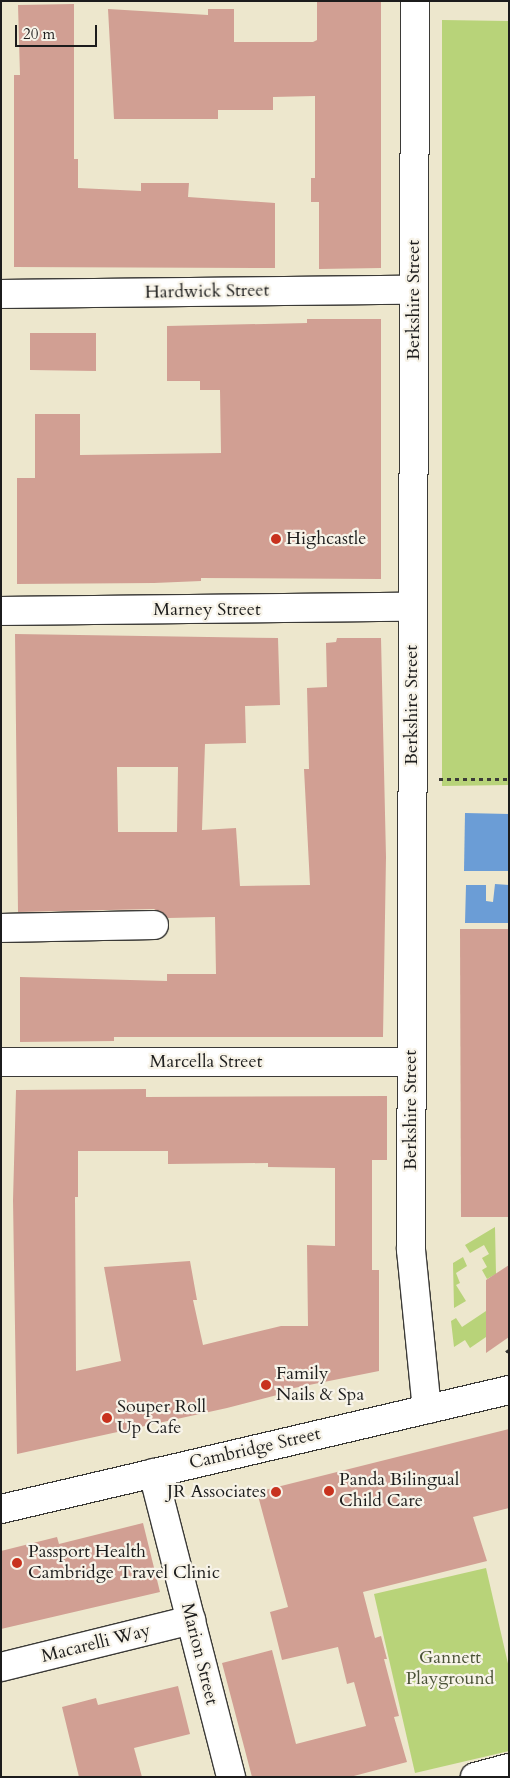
<!DOCTYPE html>
<html>
<head>
<meta charset="utf-8">
<style>
  body { margin:0 }
  #map { position:relative; width:510px; height:1778px; overflow:hidden; background:#ede7cd; font-family:Cardo,serif }
  div>[style] { position:absolute }
  [style*='--x'] { left:calc(var(--x)*1px); top:calc(var(--y)*1px); width:calc(var(--w)*1px); rotate:calc(var(--a)*1deg) }
  .green>* { inset:0; background:#b8d379 }
  .water>* { inset:0; background:#6b9dd6 }
  .building>* { inset:0; background:#d19f93 }
  .path>* { height:3px; margin-top:-1.5px; transform-origin:0; background:repeating-linear-gradient(90deg,#3b3a37 0 4px,transparent 0 8px) }
  .roads { filter:drop-shadow(1px 0 #3b3a37) drop-shadow(-1px 0 #3b3a37) drop-shadow(0 1px #3b3a37) drop-shadow(0 -1px #3b3a37) }
  .minor>* { height:28px; margin:-14px; padding:0 14px; transform-origin:14px; border-radius:14px; background:#fff }
  .major>* { height:28px; margin:-14px; padding:0 14px; transform-origin:14px; border-radius:14px; background:#fff }
  .dots>* { width:14px; height:14px; translate:-50% -50%; box-sizing:border-box; border:2px solid #f7f3e8; border-radius:50% }
  span { translate:-50% -50%; white-space:nowrap; text-align:center; line-height:1.15; -webkit-text-stroke:4.5px #f7f3e8; paint-order:stroke }
  .street-label { font-size:18px; color:#1c1c1c }
  .poi-label { font-size:18px; color:#1c1c1c }
  .left { translate:0 -50%; text-align:left }
  .right { translate:-100% -50%; text-align:right }
  .park-label { font-size:18px; color:#4b5338 }
  .frame { position:absolute; inset:0; border:2px solid #1c1c1c; pointer-events:none }
  .scale { position:absolute; left:15px; top:25px; width:82px; height:22px; box-sizing:border-box; border:2px solid #1c1c1c; border-top:0; padding-left:6px; font-size:15px; line-height:18px; white-space:nowrap; color:#1c1c1c; -webkit-text-stroke:4px #f7f3e8; paint-order:stroke }
</style>
</head>
<body>
<div id="map">
  <div class="green">
    <i style="clip-path:polygon(442px 20px,509px 21px,509px 785px,442px 786px)"></i>
    <i style="clip-path:polygon(495px 1227px,496px 1274px,487px 1279px,482px 1270px,487px 1267px,482px 1258px,489px 1254px,484px 1245px,470px 1253px,465px 1245px)"></i>
    <i style="clip-path:polygon(463px 1257px,467px 1266px,456px 1273px,460px 1283px,456px 1285px,466px 1301px,454px 1308px,453px 1263px)"></i>
    <i style="clip-path:polygon(486px 1311px,486px 1337px,470px 1348px,465px 1340px,454px 1347px,451px 1321px,456px 1318px,462px 1327px)"></i>
    <i style="clip-path:polygon(486px 1568px,509px 1668px,509px 1751px,415px 1773px,374px 1594px)"></i>
  </div>
  <div class="water">
    <i style="clip-path:polygon(465px 813px,509px 814px,509px 871px,464px 871px)"></i>
    <i style="clip-path:polygon(495px 884px,509px 885px,509px 923px,465px 923px,466px 885px,486px 885px,486px 901px,493px 902px)"></i>
  </div>
  <div class="building">
    <i style="clip-path:polygon(317px 1px,381px 2px,381px 268px,319px 269px,319px 202px,311px 202px,311px 178px,315px 178px,315px 96px,273px 97px,273px 110px,218px 110px,218px 119px,114px 119px,108px 9px,208px 15px,208px 9px,234px 9px,234px 42px,313px 42px,317px 40px)"></i>
    <i style="clip-path:polygon(74px 4px,74px 159px,78px 159px,78px 188px,141px 191px,141px 183px,189px 183px,188px 197px,275px 203px,275px 268px,14px 267px,14px 75px,20px 75px,18px 5px)"></i>
    <i style="clip-path:polygon(307px 319px,381px 319px,381px 579px,201px 578px,201px 581px,154px 583px,17px 584px,17px 478px,35px 478px,35px 414px,80px 414px,80px 455px,221px 453px,220px 390px,200px 390px,200px 381px,167px 381px,167px 326px,307px 323px)"></i>
    <i style="clip-path:polygon(30px 333px,96px 333px,96px 371px,30px 370px)"></i>
    <i style="clip-path:polygon(evenodd,15px 634px,278px 638px,280px 705px,245px 706px,246px 743px,205px 744px,202px 830px,236px 828px,240px 886px,310px 885px,304px 769px,309px 769px,307px 688px,327px 687px,326px 643px,336px 642px,337px 638px,381px 638px,386px 857px,383px 1037px,114px 1037px,114px 1041px,20px 1042px,20px 977px,167px 981px,167px 974px,216px 974px,215px 917px,168px 918px,154px 909px,18px 912px,15px 634px,117px 767px,178px 767px,177px 832px,118px 832px,117px 767px)"></i>
    <i style="clip-path:polygon(460px 929px,509px 929px,509px 1217px,461px 1217px)"></i>
    <i style="clip-path:polygon(evenodd,146px 1089px,146px 1097px,387px 1096px,387px 1160px,372px 1160px,372px 1270px,379px 1270px,379px 1371px,284px 1390px,285px 1393px,227px 1408px,17px 1454px,13px 1200px,16px 1090px,146px 1089px,78px 1151px,168px 1151px,168px 1164px,268px 1163px,268px 1167px,335px 1168px,335px 1246px,307px 1245px,308px 1326px,281px 1326px,203px 1345px,193px 1300px,197px 1300px,190px 1261px,104px 1267px,121px 1361px,76px 1371px,75px 1197px,78px 1197px,78px 1151px)"></i>
    <i style="clip-path:polygon(509px 1265px,509px 1337px,486px 1353px,486px 1280px)"></i>
    <i style="clip-path:polygon(509px 1429px,509px 1508px,473px 1517px,487px 1561px,363px 1592px,375px 1638px,381px 1636px,387px 1659px,384px 1659px,399px 1716px,394px 1717px,407px 1762px,350px 1777px,252px 1777px,222px 1663px,272px 1650px,296px 1744px,366px 1726px,354px 1682px,347px 1684px,338px 1647px,282px 1660px,270px 1612px,288px 1607px,257px 1492px)"></i>
    <i style="clip-path:polygon(143px 1523px,160px 1592px,1px 1629px,1px 1551px,57px 1537px,59px 1544px)"></i>
    <i style="clip-path:polygon(178px 1686px,190px 1734px,134px 1748px,142px 1777px,79px 1777px,62px 1707px,96px 1698px,98px 1705px)"></i>
  </div>
  <div class="path">
    <i style="--x:439;--y:779;--w:70;--a:0"></i>
    <i style="--x:506;--y:1352;--w:4;--a:-34"></i>
  </div>
  <div class="roads">
    <div class="minor">
      <i style="--x:415;--y:1;--w:1249;--a:90.18"></i>
      <i style="--x:411;--y:1250;--w:160;--a:84.3"></i>
      <i style="--x:1;--y:294;--w:412;--a:-0.6"></i>
      <i style="--x:1;--y:611;--w:411;--a:-0.6"></i>
      <i style="--x:1;--y:928;--w:153;--a:-1.1"></i>
      <i style="--x:1;--y:1062;--w:410;--a:0"></i>
      <i style="--x:153;--y:1473;--w:314;--a:75.6"></i>
      <i style="--x:1;--y:1667;--w:196;--a:-13.9"></i>
      <i style="--x:475;--y:1777;--w:35;--a:-15"></i>
    </div>
    <div class="major">
      <i style="--x:1;--y:1509;--w:522;--a:-13.18"></i>
    </div>
  </div>
  <div class="dots">
    <i style="left:276px;top:539px;background:#c8321e"></i>
    <i style="left:266px;top:1385px;background:#c8321e"></i>
    <i style="left:107px;top:1418px;background:#c8321e"></i>
    <i style="left:329px;top:1491px;background:#c8321e"></i>
    <i style="left:276px;top:1492px;background:#c8321e"></i>
    <i style="left:17px;top:1563px;background:#c8321e"></i>
  </div>
  <div class="street-label">
    <span style="left:207px;top:292px;rotate:-1deg">Hardwick Street</span>
    <span style="left:414px;top:300px;rotate:-90deg">Berkshire Street</span>
    <span style="left:207px;top:610px">Marney Street</span>
    <span style="left:412px;top:705px;rotate:-90deg">Berkshire Street</span>
    <span style="left:206px;top:1062px">Marcella Street</span>
    <span style="left:411px;top:1110px;rotate:-90deg">Berkshire Street</span>
    <span style="left:255px;top:1449px;rotate:-13deg">Cambridge Street</span>
    <span style="left:96px;top:1644px;rotate:-14deg">Macarelli Way</span>
    <span style="left:199px;top:1654px;rotate:76deg">Marion Street</span>
  </div>
  <div class="poi-label">
    <span class="left" style="left:286px;top:539px">Highcastle</span>
    <span class="left" style="left:276px;top:1385px">Family<br>Nails &amp; Spa</span>
    <span class="left" style="left:117px;top:1418px">Souper Roll<br>Up Cafe</span>
    <span class="left" style="left:339px;top:1491px">Panda Bilingual<br>Child Care</span>
    <span class="right" style="left:266px;top:1492px">JR Associates</span>
    <span class="left" style="left:28px;top:1563px">Passport Health<br>Cambridge Travel Clinic</span>
  </div>
  <div class="park-label">
    <span style="left:450px;top:1669px">Gannett<br>Playground</span>
  </div>
  <div class="frame"></div>
  <div class="scale">20 m</div>
</div>
</body>
</html>
